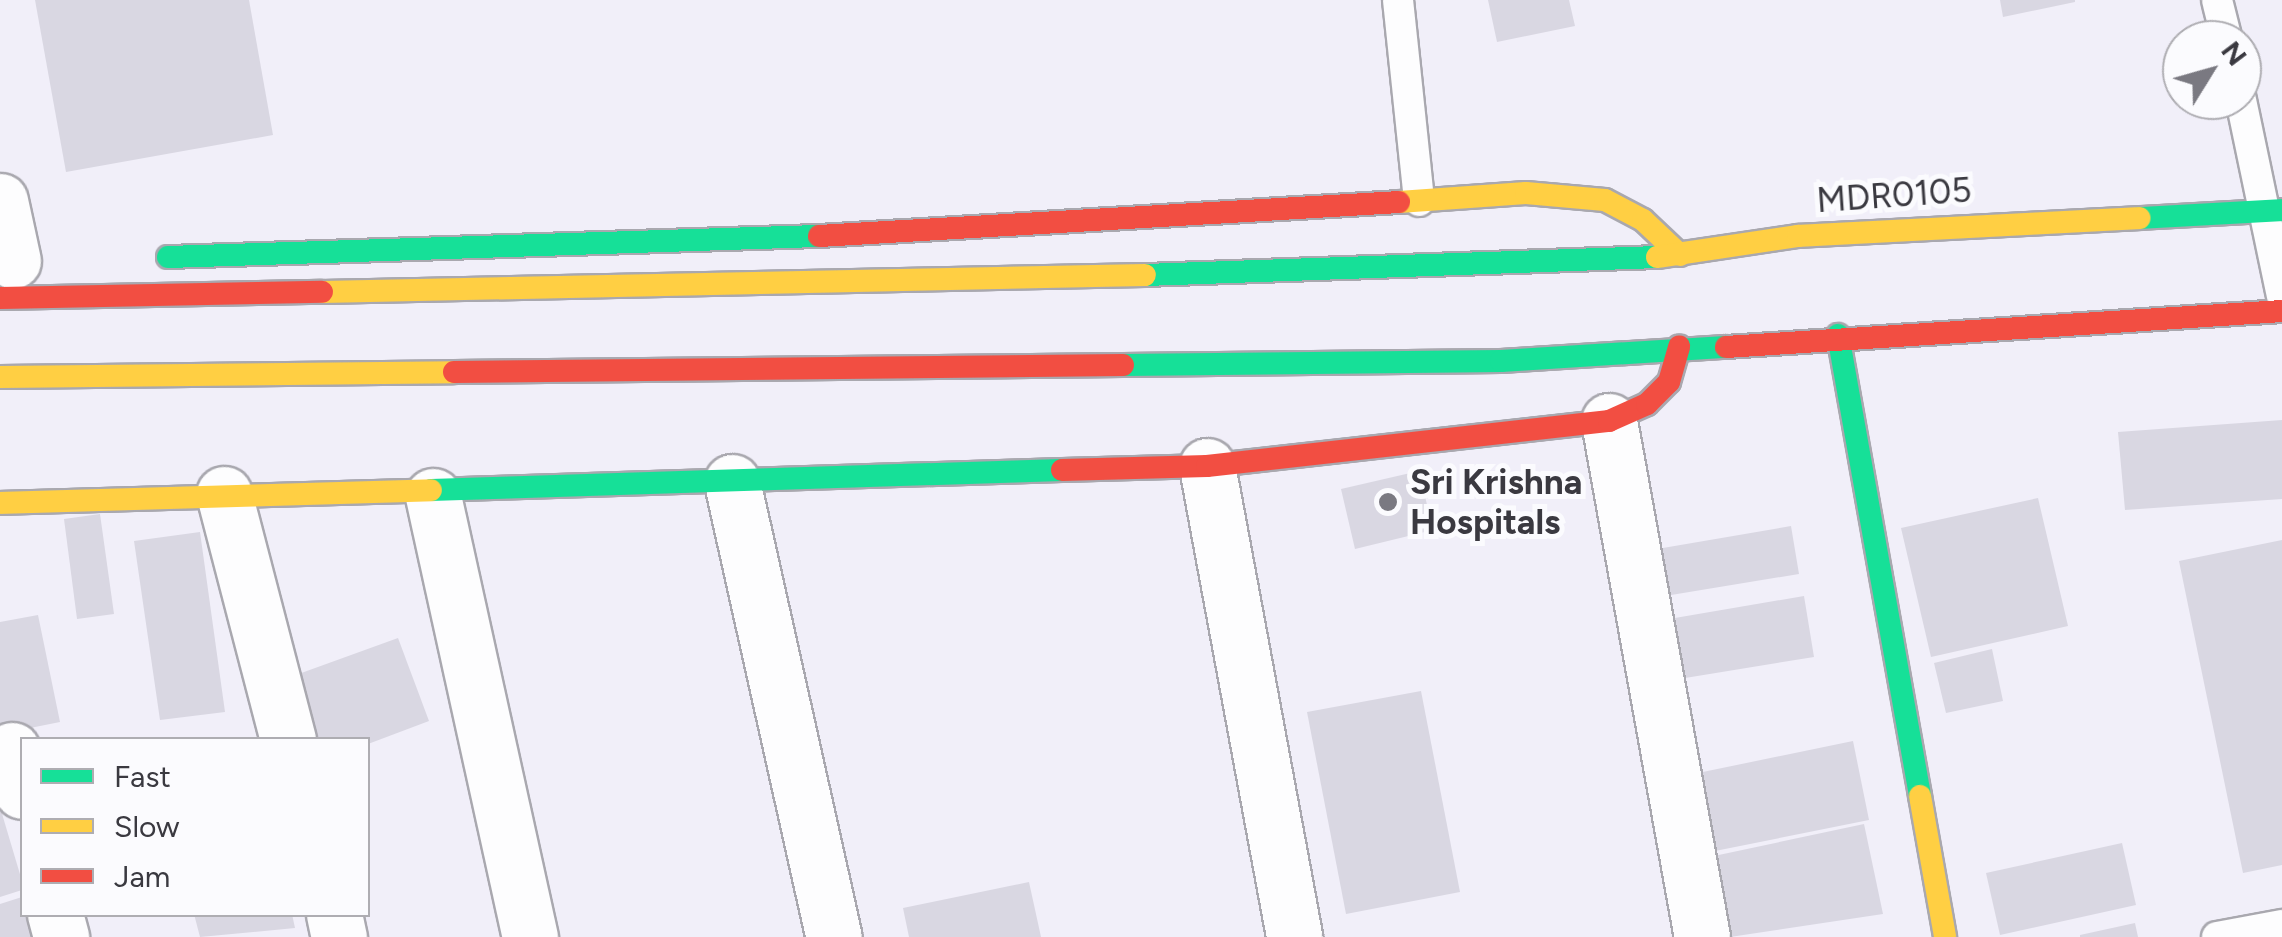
<!DOCTYPE html>
<html>
<head>
<meta charset="utf-8">
<style>
  body { margin:0 }
  #map { position:relative; width:2282px; height:937px; overflow:hidden; background:#f1eff9; font-family:Figtree,sans-serif }
  div>[style] { position:absolute }
  [style*='--x'] { left:calc(var(--x)*1px); top:calc(var(--y)*1px); width:calc(var(--w)*1px); rotate:calc(var(--a)*1deg) }
  .building>* { inset:0; background:#d9d7e2 }
  .roads { filter:drop-shadow(2px 0 #a9a8af) drop-shadow(-2px 0 #a9a8af) drop-shadow(0 2px #a9a8af) drop-shadow(0 -2px #a9a8af) }
  .lane>* { height:30px; margin:-15px; padding:0 15px; transform-origin:15px; border-radius:15px; background:#fdfdfe }
  .street>* { height:55px; margin:-27.5px; padding:0 27.5px; transform-origin:27.5px; border-radius:27.5px; background:#fdfdfe }
  .fast>* { height:22px; margin:-11px; padding:0 11px; transform-origin:11px; border-radius:11px; background:#16e098 }
  .slow>* { height:22px; margin:-11px; padding:0 11px; transform-origin:11px; border-radius:11px; background:#ffcf43 }
  .jam>* { height:22px; margin:-11px; padding:0 11px; transform-origin:11px; border-radius:11px; background:#f24e42 }
  .dots>* { width:28px; height:28px; translate:-50% -50%; box-sizing:border-box; border:5px solid #fbfbfe; border-radius:50% }
  span { translate:-50% -50%; white-space:nowrap; text-align:center; line-height:1.15; -webkit-text-stroke:10px #fbfbfe; paint-order:stroke }
  .street-label { font-size:35px; color:#3a3940 }
  .poi-label { font-size:35px; color:#3a3940; font-weight:700 }
  .left { translate:0 -50%; text-align:left }
  .legend { position:absolute; left:20px; top:737px; width:350px; height:180px; box-sizing:border-box; background:#fbfbfe; border:2px solid #aeadb2; margin:0; padding:12px 18px; list-style:none; font-size:30px; color:#3a3940 }
  .legend li { display:flex; align-items:center; gap:20px; height:50px }
  .legend b { width:50px; border:2px solid #aeadb2 }
  .north { position:absolute; left:2162px; top:20px; width:100px; height:100px; box-sizing:border-box; background:#fbfbfe; border:2px solid #aeadb2; border-radius:50%; rotate:53deg; font-size:28px; font-weight:700; line-height:40px; text-align:center; color:#3a3940 }
  .north::after { content:''; display:block; margin:auto; width:35px; height:45px; background:#7a7981; clip-path:polygon(50% 0,100% 100%,50% 72%,0 100%) }
</style>
</head>
<body>
<div id="map">
  <div class="building">
    <i style="clip-path:polygon(35px 0,249px 0,273px 135px,66px 172px)"></i>
    <i style="clip-path:polygon(1488px 0,1569px 0,1575px 26px,1497px 42px)"></i>
    <i style="clip-path:polygon(2000px 0,2075px 0,2075px 2px,2003px 17px)"></i>
    <i style="clip-path:polygon(2282px 420px,2282px 499px,2125px 510px,2118px 432px)"></i>
    <i style="clip-path:polygon(1419px 471px,1433px 530px,1355px 549px,1341px 489px)"></i>
    <i style="clip-path:polygon(2038px 498px,2068px 626px,1931px 657px,1901px 528px)"></i>
    <i style="clip-path:polygon(100px 514px,114px 614px,77px 619px,64px 519px)"></i>
    <i style="clip-path:polygon(1791px 526px,1799px 574px,1665px 596px,1657px 549px)"></i>
    <i style="clip-path:polygon(200px 532px,225px 712px,160px 720px,134px 541px)"></i>
    <i style="clip-path:polygon(2282px 540px,2282px 865px,2243px 873px,2179px 561px)"></i>
    <i style="clip-path:polygon(1804px 596px,1814px 657px,1679px 679px,1669px 619px)"></i>
    <i style="clip-path:polygon(38px 615px,60px 722px,0 734px,0 622px)"></i>
    <i style="clip-path:polygon(398px 638px,429px 721px,368px 744px,304px 740px,282px 680px)"></i>
    <i style="clip-path:polygon(1992px 649px,2003px 701px,1946px 713px,1934px 663px)"></i>
    <i style="clip-path:polygon(1421px 691px,1460px 892px,1346px 914px,1307px 712px)"></i>
    <i style="clip-path:polygon(1853px 741px,1869px 820px,1710px 852px,1693px 774px)"></i>
    <i style="clip-path:polygon(0 807px,22px 881px,22px 890px,0 897px)"></i>
    <i style="clip-path:polygon(1864px 824px,1883px 914px,1730px 937px,1714px 856px)"></i>
    <i style="clip-path:polygon(2122px 843px,2136px 905px,2000px 935px,1986px 873px)"></i>
    <i style="clip-path:polygon(1029px 882px,1041px 937px,909px 937px,903px 908px)"></i>
    <i style="clip-path:polygon(22px 897px,36px 937px,0 937px,0 904px)"></i>
    <i style="clip-path:polygon(194px 914px,292px 914px,295px 928px,200px 937px)"></i>
    <i style="clip-path:polygon(2135px 923px,2138px 937px,2080px 937px,2080px 935px)"></i>
  </div>
  <div class="roads">
    <div class="lane">
      <i style="--x:1398;--y:0;--w:202;--a:84"></i>
      <i style="--x:2217;--y:0;--w:41;--a:76"></i>
      <i style="--x:2241;--y:100;--w:200;--a:78.2"></i>
      <i style="--x:2217;--y:937;--w:66;--a:-10.5"></i>
    </div>
    <div class="street">
      <i style="--x:0;--y:201;--w:61;--a:77.8"></i>
      <i style="--x:1609;--y:421;--w:524;--a:79.78"></i>
      <i style="--x:1207;--y:466;--w:479;--a:79.5"></i>
      <i style="--x:732;--y:482;--w:466;--a:77.4"></i>
      <i style="--x:224;--y:494;--w:254;--a:75.4"></i>
      <i style="--x:433;--y:496;--w:452;--a:77.6"></i>
      <i style="--x:12;--y:750;--w:42;--a:76.3"></i>
      <i style="--x:55;--y:914;--w:24;--a:75"></i>
      <i style="--x:334;--y:914;--w:24;--a:78"></i>
    </div>
    <div class="fast">
      <i style="--x:2140;--y:218;--w:142;--a:-3.2"></i>
      <i style="--x:168;--y:257;--w:651;--a:-1.85"></i>
      <i style="--x:1145;--y:275;--w:512;--a:-2.01"></i>
      <i style="--x:1838;--y:335;--w:468;--a:79.9"></i>
      <i style="--x:1123;--y:365;--w:378;--a:-0.6"></i>
      <i style="--x:1501;--y:361;--w:225;--a:-3.6"></i>
      <i style="--x:431;--y:490;--w:631;--a:-1.82"></i>
    </div>
    <div class="slow">
      <i style="--x:1399;--y:202;--w:127;--a:-4.1"></i>
      <i style="--x:1526;--y:193;--w:79;--a:5.1"></i>
      <i style="--x:1605;--y:200;--w:43;--a:27.8"></i>
      <i style="--x:1643;--y:220;--w:51;--a:43.4"></i>
      <i style="--x:1657;--y:257;--w:143;--a:-8.5"></i>
      <i style="--x:1798;--y:236;--w:342;--a:-3"></i>
      <i style="--x:322;--y:292;--w:823;--a:-1.18"></i>
      <i style="--x:0;--y:377;--w:454;--a:-0.6"></i>
      <i style="--x:0;--y:503;--w:431;--a:-1.7"></i>
      <i style="--x:1920;--y:796;--w:143;--a:79.9"></i>
    </div>
    <div class="jam">
      <i style="--x:819;--y:236;--w:581;--a:-3.35"></i>
      <i style="--x:0;--y:298;--w:322;--a:-1.1"></i>
      <i style="--x:1726;--y:347;--w:557;--a:-3.7"></i>
      <i style="--x:454;--y:372;--w:669;--a:-0.6"></i>
      <i style="--x:1062;--y:470;--w:145;--a:-1.6"></i>
      <i style="--x:1207;--y:466;--w:405;--a:-6.4"></i>
      <i style="--x:1609;--y:421;--w:42;--a:-24.1"></i>
      <i style="--x:1647;--y:404;--w:31;--a:-45"></i>
      <i style="--x:1669;--y:382;--w:37;--a:-74"></i>
    </div>
  </div>
  <div class="dots">
    <i style="left:1388px;top:502px;background:#7a7981"></i>
  </div>
  <div class="street-label">
    <span style="left:1894px;top:195px;rotate:-4deg">MDR0105</span>
  </div>
  <div class="poi-label">
    <span class="left" style="left:1410px;top:502px">Sri Krishna<br>Hospitals</span>
  </div>
  <ul class="legend">
  <li><b style="height:12px;background:#16e098"></b>Fast</li>
  <li><b style="height:12px;background:#ffcf43"></b>Slow</li>
  <li><b style="height:12px;background:#f24e42"></b>Jam</li>
  </ul>
  <div class="north">N</div>
</div>
</body>
</html>
